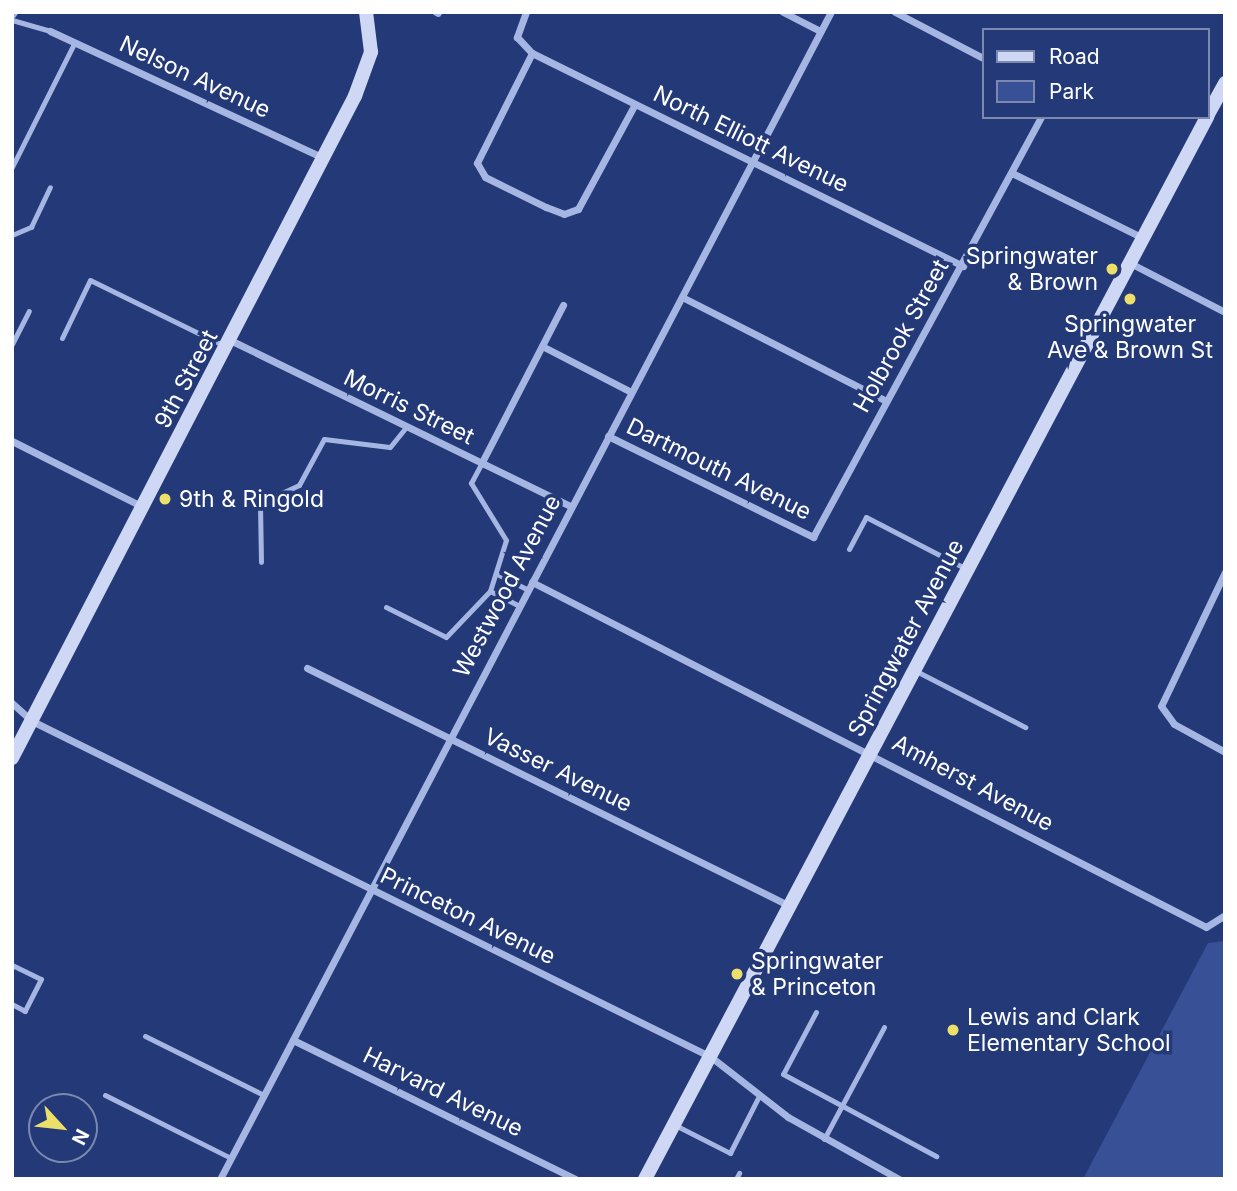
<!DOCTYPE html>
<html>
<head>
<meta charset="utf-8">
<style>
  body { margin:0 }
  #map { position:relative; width:1237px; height:1191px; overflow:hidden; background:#243977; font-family:Inter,sans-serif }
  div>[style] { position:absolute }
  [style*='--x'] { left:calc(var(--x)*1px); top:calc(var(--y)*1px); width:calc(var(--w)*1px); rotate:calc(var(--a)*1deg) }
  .green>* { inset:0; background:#385095 }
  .lane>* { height:5px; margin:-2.5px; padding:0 2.5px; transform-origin:2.5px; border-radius:2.5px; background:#a6b6e3 }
  .street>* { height:7px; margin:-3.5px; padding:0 3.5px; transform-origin:3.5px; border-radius:3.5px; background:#a6b6e3 }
  .secondary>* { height:14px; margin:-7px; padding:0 7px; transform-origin:7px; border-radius:7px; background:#ced7f3 }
  .dots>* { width:19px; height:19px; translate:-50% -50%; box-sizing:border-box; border:4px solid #243977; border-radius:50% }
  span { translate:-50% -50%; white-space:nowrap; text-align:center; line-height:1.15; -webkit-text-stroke:7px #243977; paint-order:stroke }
  .street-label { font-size:23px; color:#fff }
  .poi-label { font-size:23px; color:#fff }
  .right { translate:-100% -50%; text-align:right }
  .left { translate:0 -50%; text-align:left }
  .frame { position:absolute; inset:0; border:14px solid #fff; pointer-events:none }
  .legend { position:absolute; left:982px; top:28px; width:228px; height:91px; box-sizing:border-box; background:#243977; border:2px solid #7c88ad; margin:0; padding:9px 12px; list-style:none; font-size:21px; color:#fff }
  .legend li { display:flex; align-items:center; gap:14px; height:35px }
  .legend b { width:35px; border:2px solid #7c88ad }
  .north { position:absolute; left:28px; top:1093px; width:70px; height:70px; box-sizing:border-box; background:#243977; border:2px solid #7c88ad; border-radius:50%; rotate:117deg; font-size:19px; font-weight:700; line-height:28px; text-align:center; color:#fff }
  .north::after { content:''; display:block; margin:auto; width:24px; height:32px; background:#ede06a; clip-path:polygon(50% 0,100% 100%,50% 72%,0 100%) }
</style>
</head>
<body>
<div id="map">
  <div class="green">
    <i style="clip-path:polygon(1225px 941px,1225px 1179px,1083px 1179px,1208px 943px)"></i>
  </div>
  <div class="lane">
    <i style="--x:12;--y:20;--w:40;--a:16"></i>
    <i style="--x:12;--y:167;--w:140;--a:-63.3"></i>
    <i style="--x:12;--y:235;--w:21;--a:-23"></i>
    <i style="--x:31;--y:227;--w:44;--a:-64.6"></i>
    <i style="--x:62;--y:338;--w:64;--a:-64.2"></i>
    <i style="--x:90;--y:280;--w:150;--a:26.1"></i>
    <i style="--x:12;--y:344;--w:37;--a:-63"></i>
    <i style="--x:849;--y:549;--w:36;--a:-62"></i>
    <i style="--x:866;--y:517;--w:111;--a:27.3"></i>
    <i style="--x:261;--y:562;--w:59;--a:-91"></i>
    <i style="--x:260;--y:503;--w:43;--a:-24.8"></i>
    <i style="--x:299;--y:485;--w:52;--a:-61.5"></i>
    <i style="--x:324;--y:439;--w:66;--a:6.9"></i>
    <i style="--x:390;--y:447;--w:26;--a:-51"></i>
    <i style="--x:499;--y:575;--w:33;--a:27"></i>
    <i style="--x:490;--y:591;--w:33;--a:27"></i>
    <i style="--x:386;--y:607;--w:67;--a:26.6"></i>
    <i style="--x:446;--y:637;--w:64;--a:-46.3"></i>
    <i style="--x:490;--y:591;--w:53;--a:-72.6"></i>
    <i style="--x:506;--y:540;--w:67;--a:-121.6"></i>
    <i style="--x:471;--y:483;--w:21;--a:-62"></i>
    <i style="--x:916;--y:671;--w:123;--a:27.2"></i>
    <i style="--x:12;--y:965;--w:32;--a:26"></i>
    <i style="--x:41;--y:979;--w:36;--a:117"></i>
    <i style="--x:25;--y:1011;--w:15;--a:-152"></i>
    <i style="--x:816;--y:1012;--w:70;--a:118"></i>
    <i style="--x:783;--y:1074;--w:174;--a:28.2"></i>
    <i style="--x:145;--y:1036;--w:133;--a:26.4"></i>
    <i style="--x:105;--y:1095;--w:141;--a:26.6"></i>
    <i style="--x:675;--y:1125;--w:62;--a:27"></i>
    <i style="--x:730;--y:1153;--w:64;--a:-63"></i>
    <i style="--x:824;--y:1139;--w:127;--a:-61.8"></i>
    <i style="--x:736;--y:1179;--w:7;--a:-63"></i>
  </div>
  <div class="street">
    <i style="--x:436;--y:12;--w:2;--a:27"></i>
    <i style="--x:526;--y:12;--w:27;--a:110"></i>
    <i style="--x:517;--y:37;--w:22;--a:47"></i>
    <i style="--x:532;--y:53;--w:481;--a:26.3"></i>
    <i style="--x:783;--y:12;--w:42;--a:27.2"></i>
    <i style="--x:895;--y:12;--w:99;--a:27.6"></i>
    <i style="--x:12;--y:15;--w:4;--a:-56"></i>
    <i style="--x:50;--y:31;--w:301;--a:24.9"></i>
    <i style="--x:532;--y:53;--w:123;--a:116.6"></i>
    <i style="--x:477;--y:163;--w:16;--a:60"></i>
    <i style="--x:485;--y:177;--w:68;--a:26.2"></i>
    <i style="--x:546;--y:207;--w:19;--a:21"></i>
    <i style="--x:564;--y:214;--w:15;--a:-20"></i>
    <i style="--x:578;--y:209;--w:119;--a:-61.5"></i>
    <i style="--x:1012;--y:173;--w:146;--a:26.4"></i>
    <i style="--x:1130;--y:263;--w:107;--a:27.3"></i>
    <i style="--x:682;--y:297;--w:229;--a:27"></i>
    <i style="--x:232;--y:341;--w:376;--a:26"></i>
    <i style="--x:542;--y:346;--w:100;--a:27.3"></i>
    <i style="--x:608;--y:436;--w:229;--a:26.2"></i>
    <i style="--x:813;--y:537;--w:478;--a:-61.5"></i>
    <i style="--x:12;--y:441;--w:147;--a:26.7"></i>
    <i style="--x:481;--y:464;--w:179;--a:-62.7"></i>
    <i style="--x:1225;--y:572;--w:148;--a:115.5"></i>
    <i style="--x:1161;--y:706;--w:22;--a:54"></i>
    <i style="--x:1174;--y:724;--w:58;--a:28.8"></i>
    <i style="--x:532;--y:582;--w:757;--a:27.11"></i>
    <i style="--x:1206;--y:927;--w:22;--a:-32"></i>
    <i style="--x:307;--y:668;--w:538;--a:26.23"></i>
    <i style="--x:12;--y:703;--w:27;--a:42"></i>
    <i style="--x:32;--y:721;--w:758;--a:26.33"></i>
    <i style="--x:711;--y:1057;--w:98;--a:37.9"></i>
    <i style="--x:788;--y:1117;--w:127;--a:29.2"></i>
    <i style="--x:293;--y:1040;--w:315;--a:26.2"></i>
    <i style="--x:220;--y:1179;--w:1317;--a:-62.37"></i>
  </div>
  <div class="secondary">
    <i style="--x:1207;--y:116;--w:38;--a:-61"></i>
    <i style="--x:12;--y:758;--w:746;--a:-62.61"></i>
    <i style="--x:355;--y:96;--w:47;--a:-70"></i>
    <i style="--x:371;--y:52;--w:40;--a:-97.1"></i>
    <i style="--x:645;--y:1179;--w:1202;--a:-62.11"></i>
  </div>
  <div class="dots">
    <i style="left:1112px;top:269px;background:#ede06a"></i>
    <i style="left:1130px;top:299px;background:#ede06a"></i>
    <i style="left:165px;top:499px;background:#ede06a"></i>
    <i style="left:737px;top:974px;background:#ede06a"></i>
    <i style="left:953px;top:1030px;background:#ede06a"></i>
  </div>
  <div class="street-label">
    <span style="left:195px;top:77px;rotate:25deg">Nelson Avenue</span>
    <span style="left:751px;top:139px;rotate:26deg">North Elliott Avenue</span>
    <span style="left:901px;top:336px;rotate:-61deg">Holbrook Street</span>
    <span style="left:186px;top:379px;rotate:-62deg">9th Street</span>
    <span style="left:409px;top:407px;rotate:26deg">Morris Street</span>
    <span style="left:719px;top:469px;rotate:26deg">Dartmouth Avenue</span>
    <span style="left:507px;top:586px;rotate:-62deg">Westwood Avenue</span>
    <span style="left:906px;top:638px;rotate:-62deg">Springwater Avenue</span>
    <span style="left:558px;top:770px;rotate:26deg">Vasser Avenue</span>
    <span style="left:973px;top:783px;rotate:28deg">Amherst Avenue</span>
    <span style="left:468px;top:916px;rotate:26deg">Princeton Avenue</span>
    <span style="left:443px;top:1092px;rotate:26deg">Harvard Avenue</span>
  </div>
  <div class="poi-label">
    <span class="right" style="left:1098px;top:269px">Springwater<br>&amp; Brown</span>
    <span style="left:1130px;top:337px">Springwater<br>Ave &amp; Brown St</span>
    <span class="left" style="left:179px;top:499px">9th &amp; Ringold</span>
    <span class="left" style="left:751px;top:974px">Springwater<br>&amp; Princeton</span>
    <span class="left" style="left:967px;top:1030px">Lewis and Clark<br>Elementary School</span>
  </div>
  <div class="frame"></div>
  <ul class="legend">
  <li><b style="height:9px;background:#ced7f3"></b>Road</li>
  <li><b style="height:19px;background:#385095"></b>Park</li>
  </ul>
  <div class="north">N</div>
</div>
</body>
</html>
